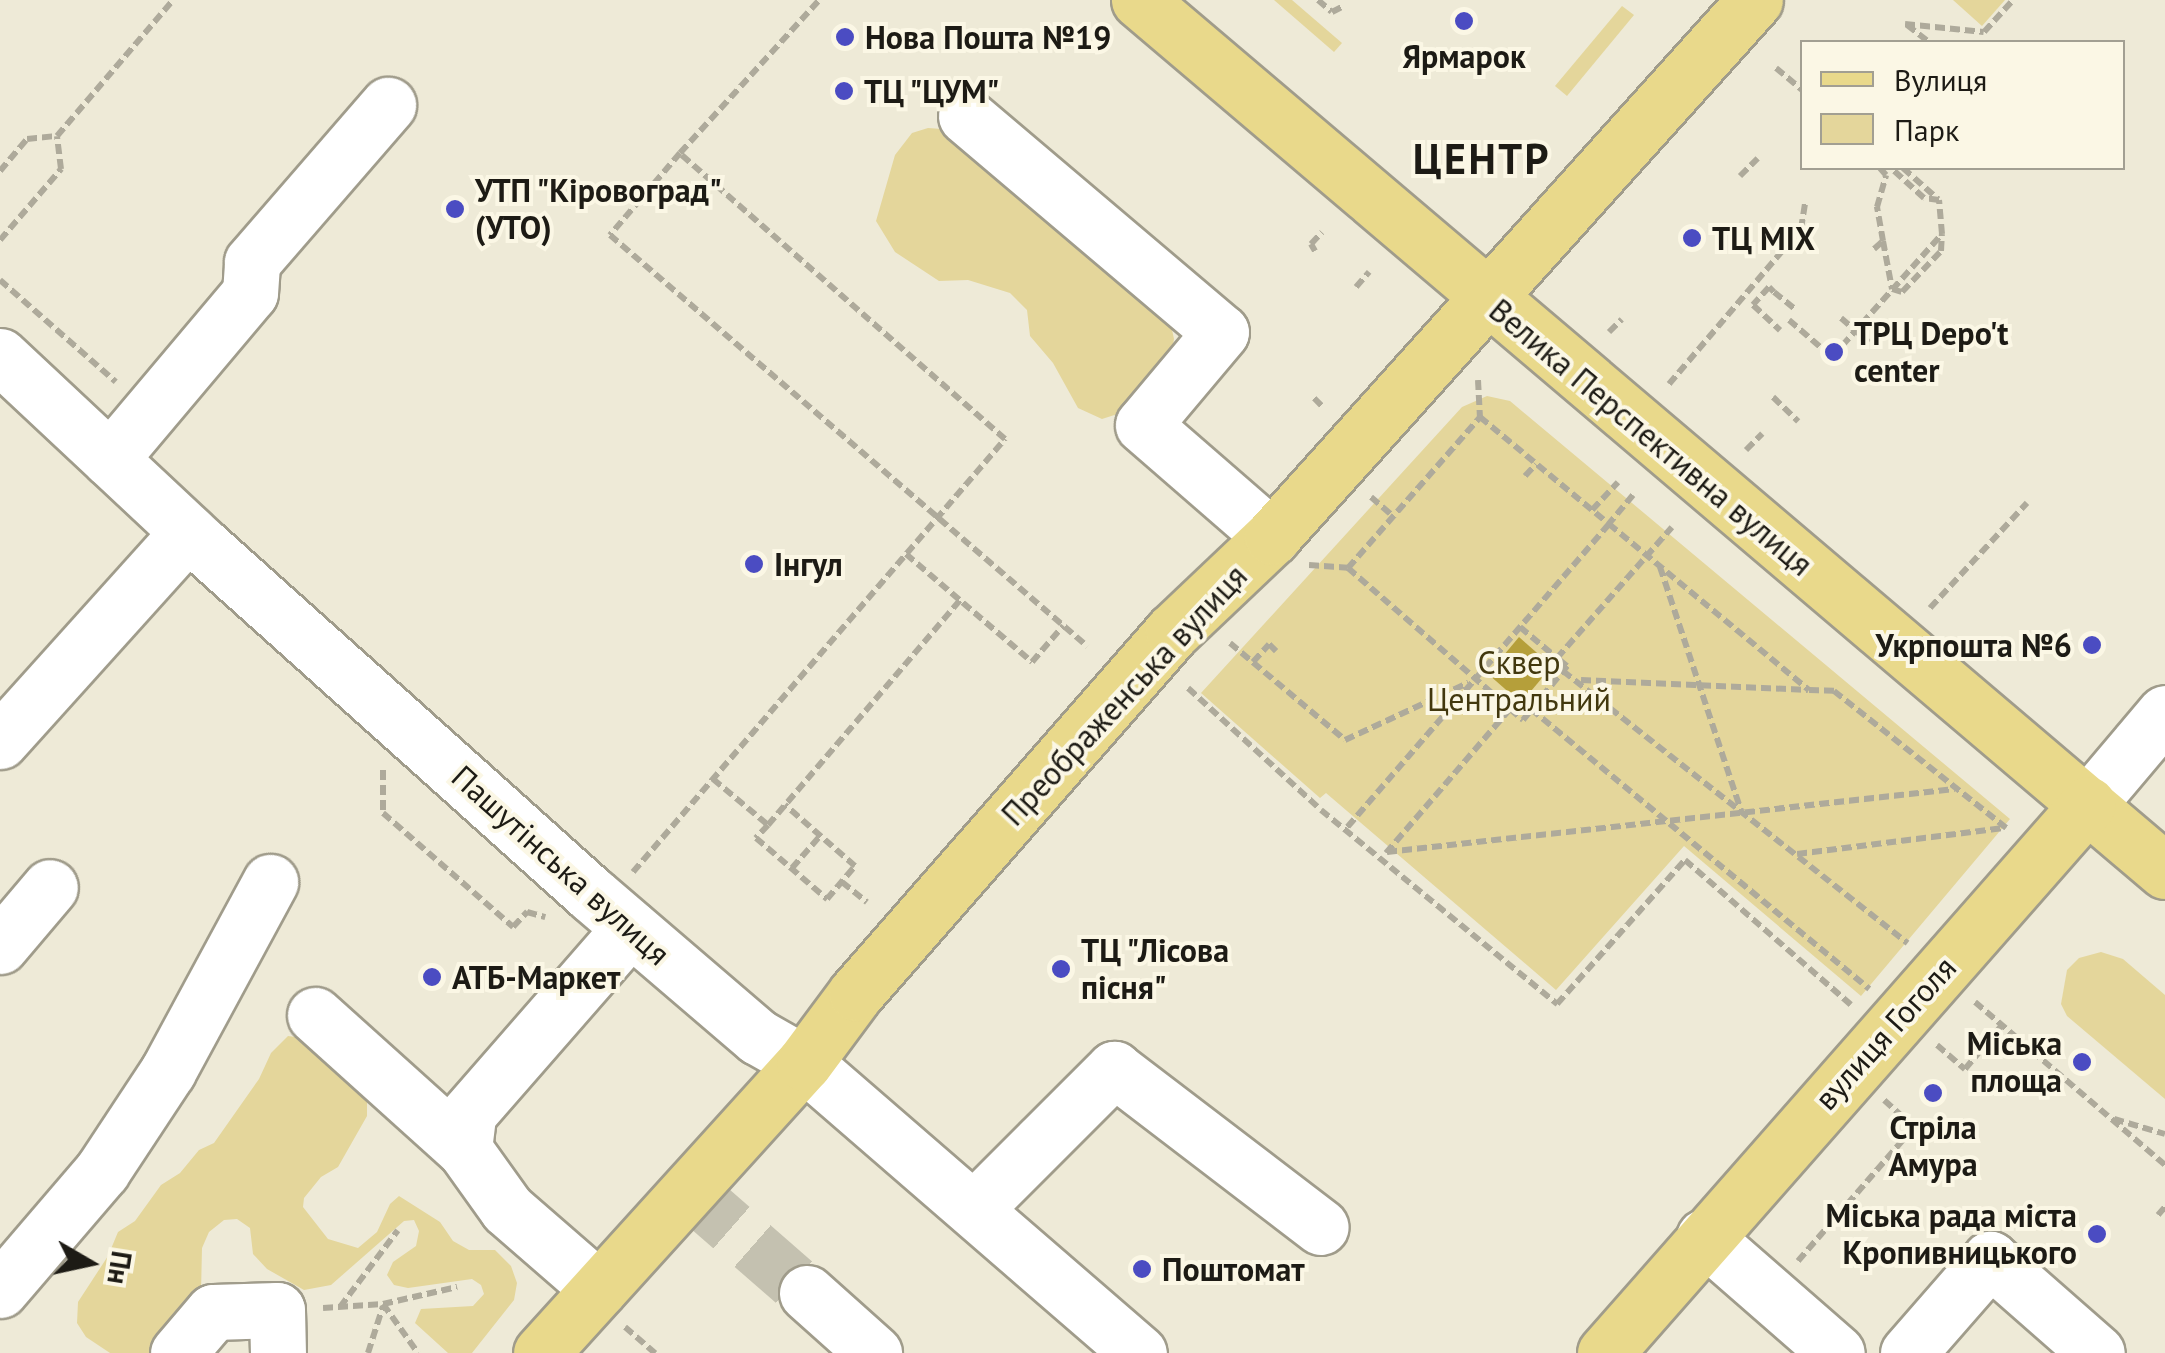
<!DOCTYPE html>
<html>
<head>
<meta charset="utf-8">
<style>
  body { margin:0 }
  #map { position:relative; width:2165px; height:1353px; overflow:hidden; background:#eeead7; font-family:"PT Sans",sans-serif }
  div>[style] { position:absolute }
  [style*='--x'] { left:calc(var(--x)*1px); top:calc(var(--y)*1px); width:calc(var(--w)*1px); rotate:calc(var(--a)*1deg) }
  .green>* { inset:0; background:#e4d69b }
  .water>* { inset:0; background:#b59f3a }
  .minor-tunnel>* { height:55px; margin-top:-27.5px; transform-origin:0; background:repeating-linear-gradient(90deg,#c4c1b0 0 55px,transparent 0 83px) }
  .path>* { height:6px; margin-top:-3px; transform-origin:0; background:repeating-linear-gradient(90deg,#aeaa9b 0 10px,transparent 0 15px) }
  .roads { filter:drop-shadow(2px 0 #a09c8b) drop-shadow(-2px 0 #a09c8b) drop-shadow(0 2px #a09c8b) drop-shadow(0 -2px #a09c8b) }
  .minor>* { height:55px; margin:-27.5px; padding:0 27.5px; transform-origin:27.5px; border-radius:27.5px; background:#fff }
  .major>* { height:55px; margin:-27.5px; padding:0 27.5px; transform-origin:27.5px; border-radius:27.5px; background:#e9d98b }
  .dots>* { width:28px; height:28px; translate:-50% -50%; box-sizing:border-box; border:5px solid #fbf7e5; border-radius:50% }
  span { translate:-50% -50%; white-space:nowrap; text-align:center; line-height:1.15; -webkit-text-stroke:8px #fbf7e5; paint-order:stroke }
  .poi-label { font-size:32px; color:#1d1b15; font-weight:700 }
  .left { translate:0 -50%; text-align:left }
  .right { translate:-100% -50%; text-align:right }
  .street-label { font-size:32px; color:#1d1b15 }
  .park-label { font-size:32px; color:#42380e }
  .district-label { font-size:42px; color:#1d1b15; font-weight:700; letter-spacing:2.5px }
  .legend { position:absolute; left:1800px; top:40px; width:325px; height:130px; box-sizing:border-box; background:#fbf7e5; border:2px solid #a29f92; margin:0; padding:12px 18px; list-style:none; font-size:30px; color:#1d1b15 }
  .legend li { display:flex; align-items:center; gap:20px; height:50px }
  .legend b { width:50px; border:2px solid #a29f92 }
  .north { position:absolute; left:40px; top:1213px; width:100px; height:100px; -webkit-text-stroke:8px #fbf7e5; paint-order:stroke; rotate:99deg; font-size:28px; font-weight:700; line-height:40px; text-align:center; color:#1d1b15 }
  .north::after { content:''; display:block; margin:auto; width:35px; height:45px; background:#1d1b15; clip-path:polygon(50% 0,100% 100%,50% 72%,0 100%) }
</style>
</head>
<body>
<div id="map">
  <div class="green">
    <i style="clip-path:polygon(1274px 0,1292px 0,1342px 43px,1334px 52px)"></i>
    <i style="clip-path:polygon(1953px 0,2005px 0,1982px 26px)"></i>
    <i style="clip-path:polygon(1622px 6px,1634px 15px,1567px 96px,1555px 86px)"></i>
    <i style="clip-path:polygon(928px 128px,942px 129px,965px 142px,1168px 311px,1174px 339px,1170px 364px,1133px 409px,1102px 419px,1078px 408px,1053px 363px,1030px 336px,1027px 310px,1010px 293px,968px 280px,939px 281px,895px 252px,876px 221px,895px 155px,912px 133px)"></i>
    <i style="clip-path:polygon(1487px 396px,1510px 401px,2010px 819px,1861px 996px,1684px 846px,1556px 990px,1326px 793px,1320px 798px,1201px 693px,1462px 407px)"></i>
    <i style="clip-path:polygon(2101px 952px,2123px 959px,2165px 995px,2165px 1099px,2067px 1016px,2061px 1004px,2067px 970px,2079px 958px)"></i>
    <i style="clip-path:polygon(288px 1036px,303px 1038px,360px 1079px,367px 1099px,367px 1116px,338px 1167px,321px 1177px,304px 1198px,303px 1207px,328px 1239px,358px 1248px,377px 1232px,390px 1204px,399px 1196px,440px 1222px,453px 1241px,469px 1250px,495px 1250px,511px 1266px,517px 1283px,514px 1300px,472px 1353px,448px 1353px,415px 1323px,421px 1309px,473px 1306px,484px 1294px,481px 1285px,472px 1279px,408px 1288px,394px 1285px,387px 1275px,393px 1262px,416px 1246px,419px 1231px,414px 1220px,404px 1221px,331px 1285px,304px 1290px,267px 1269px,253px 1254px,250px 1228px,237px 1219px,224px 1220px,209px 1232px,202px 1248px,201px 1293px,170px 1353px,110px 1353px,86px 1337px,77px 1323px,78px 1302px,108px 1256px,118px 1232px,135px 1221px,161px 1185px,180px 1173px,199px 1150px,214px 1143px,259px 1079px,271px 1053px)"></i>
  </div>
  <div class="water">
    <i style="clip-path:polygon(1519px 637px,1552px 666px,1521px 703px,1488px 674px)"></i>
  </div>
  <div class="minor-tunnel">
    <i style="--x:690;--y:1191;--w:155;--a:41.1"></i>
  </div>
  <div class="path">
    <i style="--x:1318;--y:0;--w:18;--a:41"></i>
    <i style="--x:1332;--y:12;--w:11;--a:-27"></i>
    <i style="--x:1905;--y:24;--w:79;--a:5.8"></i>
    <i style="--x:1984;--y:32;--w:43;--a:-47.8"></i>
    <i style="--x:1907;--y:25;--w:28;--a:38"></i>
    <i style="--x:1776;--y:68;--w:34;--a:40"></i>
    <i style="--x:680;--y:153;--w:108;--a:130.5"></i>
    <i style="--x:610;--y:235;--w:630;--a:40.75"></i>
    <i style="--x:1903;--y:168;--w:47;--a:41.5"></i>
    <i style="--x:0;--y:171;--w:42;--a:-49.8"></i>
    <i style="--x:27;--y:139;--w:30;--a:-6"></i>
    <i style="--x:1740;--y:176;--w:25;--a:-45"></i>
    <i style="--x:0;--y:240;--w:94;--a:-49.3"></i>
    <i style="--x:61;--y:169;--w:33;--a:-97"></i>
    <i style="--x:57;--y:136;--w:179;--a:-49.5"></i>
    <i style="--x:1883;--y:241;--w:49;--a:79.4"></i>
    <i style="--x:1892;--y:289;--w:10;--a:17"></i>
    <i style="--x:1902;--y:292;--w:57;--a:-46.4"></i>
    <i style="--x:1941;--y:251;--w:17;--a:-87"></i>
    <i style="--x:1874;--y:249;--w:12;--a:-42"></i>
    <i style="--x:1883;--y:241;--w:35;--a:-100"></i>
    <i style="--x:1877;--y:207;--w:33;--a:-74"></i>
    <i style="--x:1886;--y:175;--w:9;--a:-131"></i>
    <i style="--x:1315;--y:251;--w:8;--a:-120"></i>
    <i style="--x:1311;--y:244;--w:16;--a:-47"></i>
    <i style="--x:0;--y:280;--w:154;--a:41.3"></i>
    <i style="--x:1356;--y:287;--w:20;--a:-49"></i>
    <i style="--x:1774;--y:292;--w:7;--a:-135"></i>
    <i style="--x:1769;--y:287;--w:24;--a:132"></i>
    <i style="--x:1753;--y:305;--w:37;--a:43"></i>
    <i style="--x:1774;--y:292;--w:28;--a:39"></i>
    <i style="--x:1841;--y:318;--w:37;--a:41"></i>
    <i style="--x:1789;--y:320;--w:57;--a:40.7"></i>
    <i style="--x:1832;--y:357;--w:165;--a:-48.2"></i>
    <i style="--x:1942;--y:234;--w:34;--a:-95"></i>
    <i style="--x:1939;--y:200;--w:15;--a:-172"></i>
    <i style="--x:1924;--y:198;--w:45;--a:-137.7"></i>
    <i style="--x:1609;--y:332;--w:18;--a:-45"></i>
    <i style="--x:1478;--y:380;--w:37;--a:87"></i>
    <i style="--x:1669;--y:384;--w:204;--a:-49.6"></i>
    <i style="--x:1801;--y:229;--w:26;--a:-81"></i>
    <i style="--x:1773;--y:397;--w:35;--a:44"></i>
    <i style="--x:1314;--y:398;--w:11;--a:45"></i>
    <i style="--x:1746;--y:450;--w:23;--a:-45"></i>
    <i style="--x:1525;--y:476;--w:16;--a:-47"></i>
    <i style="--x:1633;--y:495;--w:38;--a:130"></i>
    <i style="--x:1609;--y:524;--w:260;--a:39.7"></i>
    <i style="--x:1809;--y:690;--w:25;--a:2"></i>
    <i style="--x:1834;--y:691;--w:220;--a:38.5"></i>
    <i style="--x:1371;--y:497;--w:29;--a:41"></i>
    <i style="--x:1592;--y:510;--w:38;--a:-47"></i>
    <i style="--x:906;--y:554;--w:166;--a:40.6"></i>
    <i style="--x:1032;--y:662;--w:48;--a:-49.3"></i>
    <i style="--x:1309;--y:565;--w:39;--a:4"></i>
    <i style="--x:1348;--y:568;--w:201;--a:-48.8"></i>
    <i style="--x:1480;--y:417;--w:168;--a:39.7"></i>
    <i style="--x:1609;--y:524;--w:404;--a:130.8"></i>
    <i style="--x:1660;--y:567;--w:257;--a:71.6"></i>
    <i style="--x:1348;--y:568;--w:215;--a:41"></i>
    <i style="--x:1930;--y:608;--w:143;--a:-47.3"></i>
    <i style="--x:1520;--y:627;--w:48;--a:40"></i>
    <i style="--x:1230;--y:643;--w:150;--a:40.1"></i>
    <i style="--x:1345;--y:740;--w:136;--a:-24.9"></i>
    <i style="--x:1253;--y:662;--w:24;--a:-48"></i>
    <i style="--x:1269;--y:644;--w:10;--a:45"></i>
    <i style="--x:1563;--y:671;--w:439;--a:38.3"></i>
    <i style="--x:1581;--y:680;--w:227;--a:2.5"></i>
    <i style="--x:1188;--y:688;--w:180;--a:42.5"></i>
    <i style="--x:1321;--y:810;--w:306;--a:39.4"></i>
    <i style="--x:1557;--y:1004;--w:193;--a:-48.4"></i>
    <i style="--x:1685;--y:860;--w:220;--a:41.1"></i>
    <i style="--x:1531;--y:709;--w:439;--a:39.6"></i>
    <i style="--x:383;--y:770;--w:43;--a:90"></i>
    <i style="--x:383;--y:813;--w:173;--a:41.2"></i>
    <i style="--x:513;--y:927;--w:21;--a:-47"></i>
    <i style="--x:527;--y:912;--w:19;--a:16"></i>
    <i style="--x:713;--y:779;--w:72;--a:39.9"></i>
    <i style="--x:768;--y:825;--w:18;--a:133"></i>
    <i style="--x:756;--y:838;--w:94;--a:40.7"></i>
    <i style="--x:827;--y:899;--w:43;--a:-49.7"></i>
    <i style="--x:855;--y:866;--w:93;--a:-138.9"></i>
    <i style="--x:768;--y:825;--w:296;--a:-49.5"></i>
    <i style="--x:1387;--y:852;--w:571;--a:-6.33"></i>
    <i style="--x:1386;--y:853;--w:190;--a:-49.3"></i>
    <i style="--x:1510;--y:709;--w:17;--a:40"></i>
    <i style="--x:1523;--y:720;--w:70;--a:-50.8"></i>
    <i style="--x:1567;--y:666;--w:13;--a:-141"></i>
    <i style="--x:1557;--y:658;--w:174;--a:-48.7"></i>
    <i style="--x:1797;--y:854;--w:208;--a:-7.2"></i>
    <i style="--x:792;--y:868;--w:43;--a:-48.8"></i>
    <i style="--x:633;--y:872;--w:571;--a:-49.33"></i>
    <i style="--x:1005;--y:439;--w:433;--a:-138.7"></i>
    <i style="--x:680;--y:153;--w:207;--a:-47.7"></i>
    <i style="--x:842;--y:882;--w:32;--a:39"></i>
    <i style="--x:1975;--y:1002;--w:250;--a:40.6"></i>
    <i style="--x:1937;--y:1045;--w:37;--a:41"></i>
    <i style="--x:1965;--y:1069;--w:57;--a:-49.9"></i>
    <i style="--x:2114;--y:1119;--w:53;--a:16.4"></i>
    <i style="--x:2158;--y:1215;--w:11;--a:-49"></i>
    <i style="--x:1798;--y:1261;--w:177;--a:-49.1"></i>
    <i style="--x:1914;--y:1127;--w:40;--a:-138"></i>
    <i style="--x:383;--y:1304;--w:60;--a:54.5"></i>
    <i style="--x:340;--y:1307;--w:96;--a:-53"></i>
    <i style="--x:323;--y:1308;--w:60;--a:-3.8"></i>
    <i style="--x:383;--y:1304;--w:76;--a:-12.9"></i>
    <i style="--x:625;--y:1327;--w:40;--a:41"></i>
    <i style="--x:368;--y:1353;--w:49;--a:-72.3"></i>
  </div>
  <div class="roads">
    <div class="minor">
      <i style="--x:966;--y:116;--w:334;--a:40.3"></i>
      <i style="--x:1221;--y:332;--w:121;--a:130"></i>
      <i style="--x:1143;--y:425;--w:171;--a:41"></i>
      <i style="--x:0;--y:356;--w:277;--a:43.1"></i>
      <i style="--x:202;--y:545;--w:523;--a:41.9"></i>
      <i style="--x:591;--y:894;--w:220;--a:40.6"></i>
      <i style="--x:758;--y:1037;--w:53;--a:29.5"></i>
      <i style="--x:804;--y:1063;--w:443;--a:40.9"></i>
      <i style="--x:110;--y:459;--w:217;--a:-49.9"></i>
      <i style="--x:250;--y:293;--w:31;--a:-86"></i>
      <i style="--x:252;--y:262;--w:208;--a:-49.1"></i>
      <i style="--x:0;--y:741;--w:281;--a:-48"></i>
      <i style="--x:2088;--y:804;--w:119;--a:-49.8"></i>
      <i style="--x:0;--y:946;--w:77;--a:-49.7"></i>
      <i style="--x:315;--y:1015;--w:200;--a:42"></i>
      <i style="--x:975;--y:1208;--w:197;--a:-45"></i>
      <i style="--x:1114;--y:1069;--w:260;--a:37.4"></i>
      <i style="--x:1704;--y:1237;--w:176;--a:41.1"></i>
      <i style="--x:599;--y:1289;--w:122;--a:-139"></i>
      <i style="--x:507;--y:1209;--w:74;--a:-125.6"></i>
      <i style="--x:464;--y:1149;--w:35;--a:-83"></i>
      <i style="--x:468;--y:1114;--w:247;--a:-48.9"></i>
      <i style="--x:0;--y:1290;--w:157;--a:-49.4"></i>
      <i style="--x:102;--y:1171;--w:120;--a:-56.6"></i>
      <i style="--x:168;--y:1071;--w:215;--a:-61.6"></i>
      <i style="--x:807;--y:1293;--w:90;--a:41.8"></i>
      <i style="--x:178;--y:1353;--w:54;--a:-49.5"></i>
      <i style="--x:213;--y:1312;--w:64;--a:-1.8"></i>
      <i style="--x:277;--y:1310;--w:43;--a:88.7"></i>
      <i style="--x:1908;--y:1353;--w:125;--a:-48.9"></i>
      <i style="--x:1990;--y:1259;--w:142;--a:41.3"></i>
    </div>
    <div class="major">
      <i style="--x:1139;--y:0;--w:1346;--a:40.33"></i>
      <i style="--x:541;--y:1353;--w:391;--a:-47.8"></i>
      <i style="--x:804;--y:1063;--w:87;--a:-53.4"></i>
      <i style="--x:856;--y:993;--w:481;--a:-48.8"></i>
      <i style="--x:1173;--y:631;--w:137;--a:-43.5"></i>
      <i style="--x:1272;--y:537;--w:722;--a:-48.03"></i>
      <i style="--x:1605;--y:1353;--w:731;--a:-48.66"></i>
    </div>
  </div>
  <div class="dots">
    <i style="left:1464px;top:21px;background:#4b4cc2"></i>
    <i style="left:845px;top:37px;background:#4b4cc2"></i>
    <i style="left:844px;top:91px;background:#4b4cc2"></i>
    <i style="left:455px;top:209px;background:#4b4cc2"></i>
    <i style="left:1692px;top:238px;background:#4b4cc2"></i>
    <i style="left:1834px;top:352px;background:#4b4cc2"></i>
    <i style="left:754px;top:564px;background:#4b4cc2"></i>
    <i style="left:2092px;top:645px;background:#4b4cc2"></i>
    <i style="left:1061px;top:969px;background:#4b4cc2"></i>
    <i style="left:432px;top:977px;background:#4b4cc2"></i>
    <i style="left:2082px;top:1062px;background:#4b4cc2"></i>
    <i style="left:1933px;top:1093px;background:#4b4cc2"></i>
    <i style="left:2097px;top:1234px;background:#4b4cc2"></i>
    <i style="left:1142px;top:1269px;background:#4b4cc2"></i>
  </div>
  <div class="poi-label">
    <span class="left" style="left:865px;top:37px">Нова Пошта №19</span>
    <span style="left:1464px;top:56px">Ярмарок</span>
    <span class="left" style="left:864px;top:91px">ТЦ "ЦУМ"</span>
    <span class="left" style="left:475px;top:209px">УТП "Кіровоград"<br>(УТО)</span>
    <span class="left" style="left:1712px;top:238px">ТЦ MIX</span>
    <span class="left" style="left:1854px;top:352px">ТРЦ Depo't<br>center</span>
    <span class="left" style="left:774px;top:564px">Інгул</span>
    <span class="right" style="left:2072px;top:645px">Укрпошта №6</span>
    <span class="left" style="left:1081px;top:969px">ТЦ "Лісова<br>пісня"</span>
    <span class="left" style="left:452px;top:977px">АТБ-Маркет</span>
    <span class="right" style="left:2062px;top:1062px">Міська<br>площа</span>
    <span style="left:1933px;top:1146px">Стріла<br>Амура</span>
    <span class="right" style="left:2077px;top:1234px">Міська рада міста<br>Кропивницького</span>
    <span class="left" style="left:1162px;top:1269px">Поштомат</span>
  </div>
  <div class="street-label">
    <span style="left:1651px;top:437px;rotate:40deg">Велика Перспективна вулиця</span>
    <span style="left:1124px;top:695px;rotate:-47deg">Преображенська вулиця</span>
    <span style="left:561px;top:865px;rotate:42deg">Пашутінська вулиця</span>
    <span style="left:1885px;top:1033px;rotate:-48deg">вулиця Гоголя</span>
  </div>
  <div class="park-label">
    <span style="left:1519px;top:681px">Сквер<br>Центральний</span>
  </div>
  <div class="district-label">
    <span style="left:1482px;top:159px">ЦЕНТР</span>
  </div>
  <ul class="legend">
  <li><b style="height:12px;background:#e9d98b"></b>Вулиця</li>
  <li><b style="height:28px;background:#e4d69b"></b>Парк</li>
  </ul>
  <div class="north">Пн</div>
</div>
</body>
</html>
